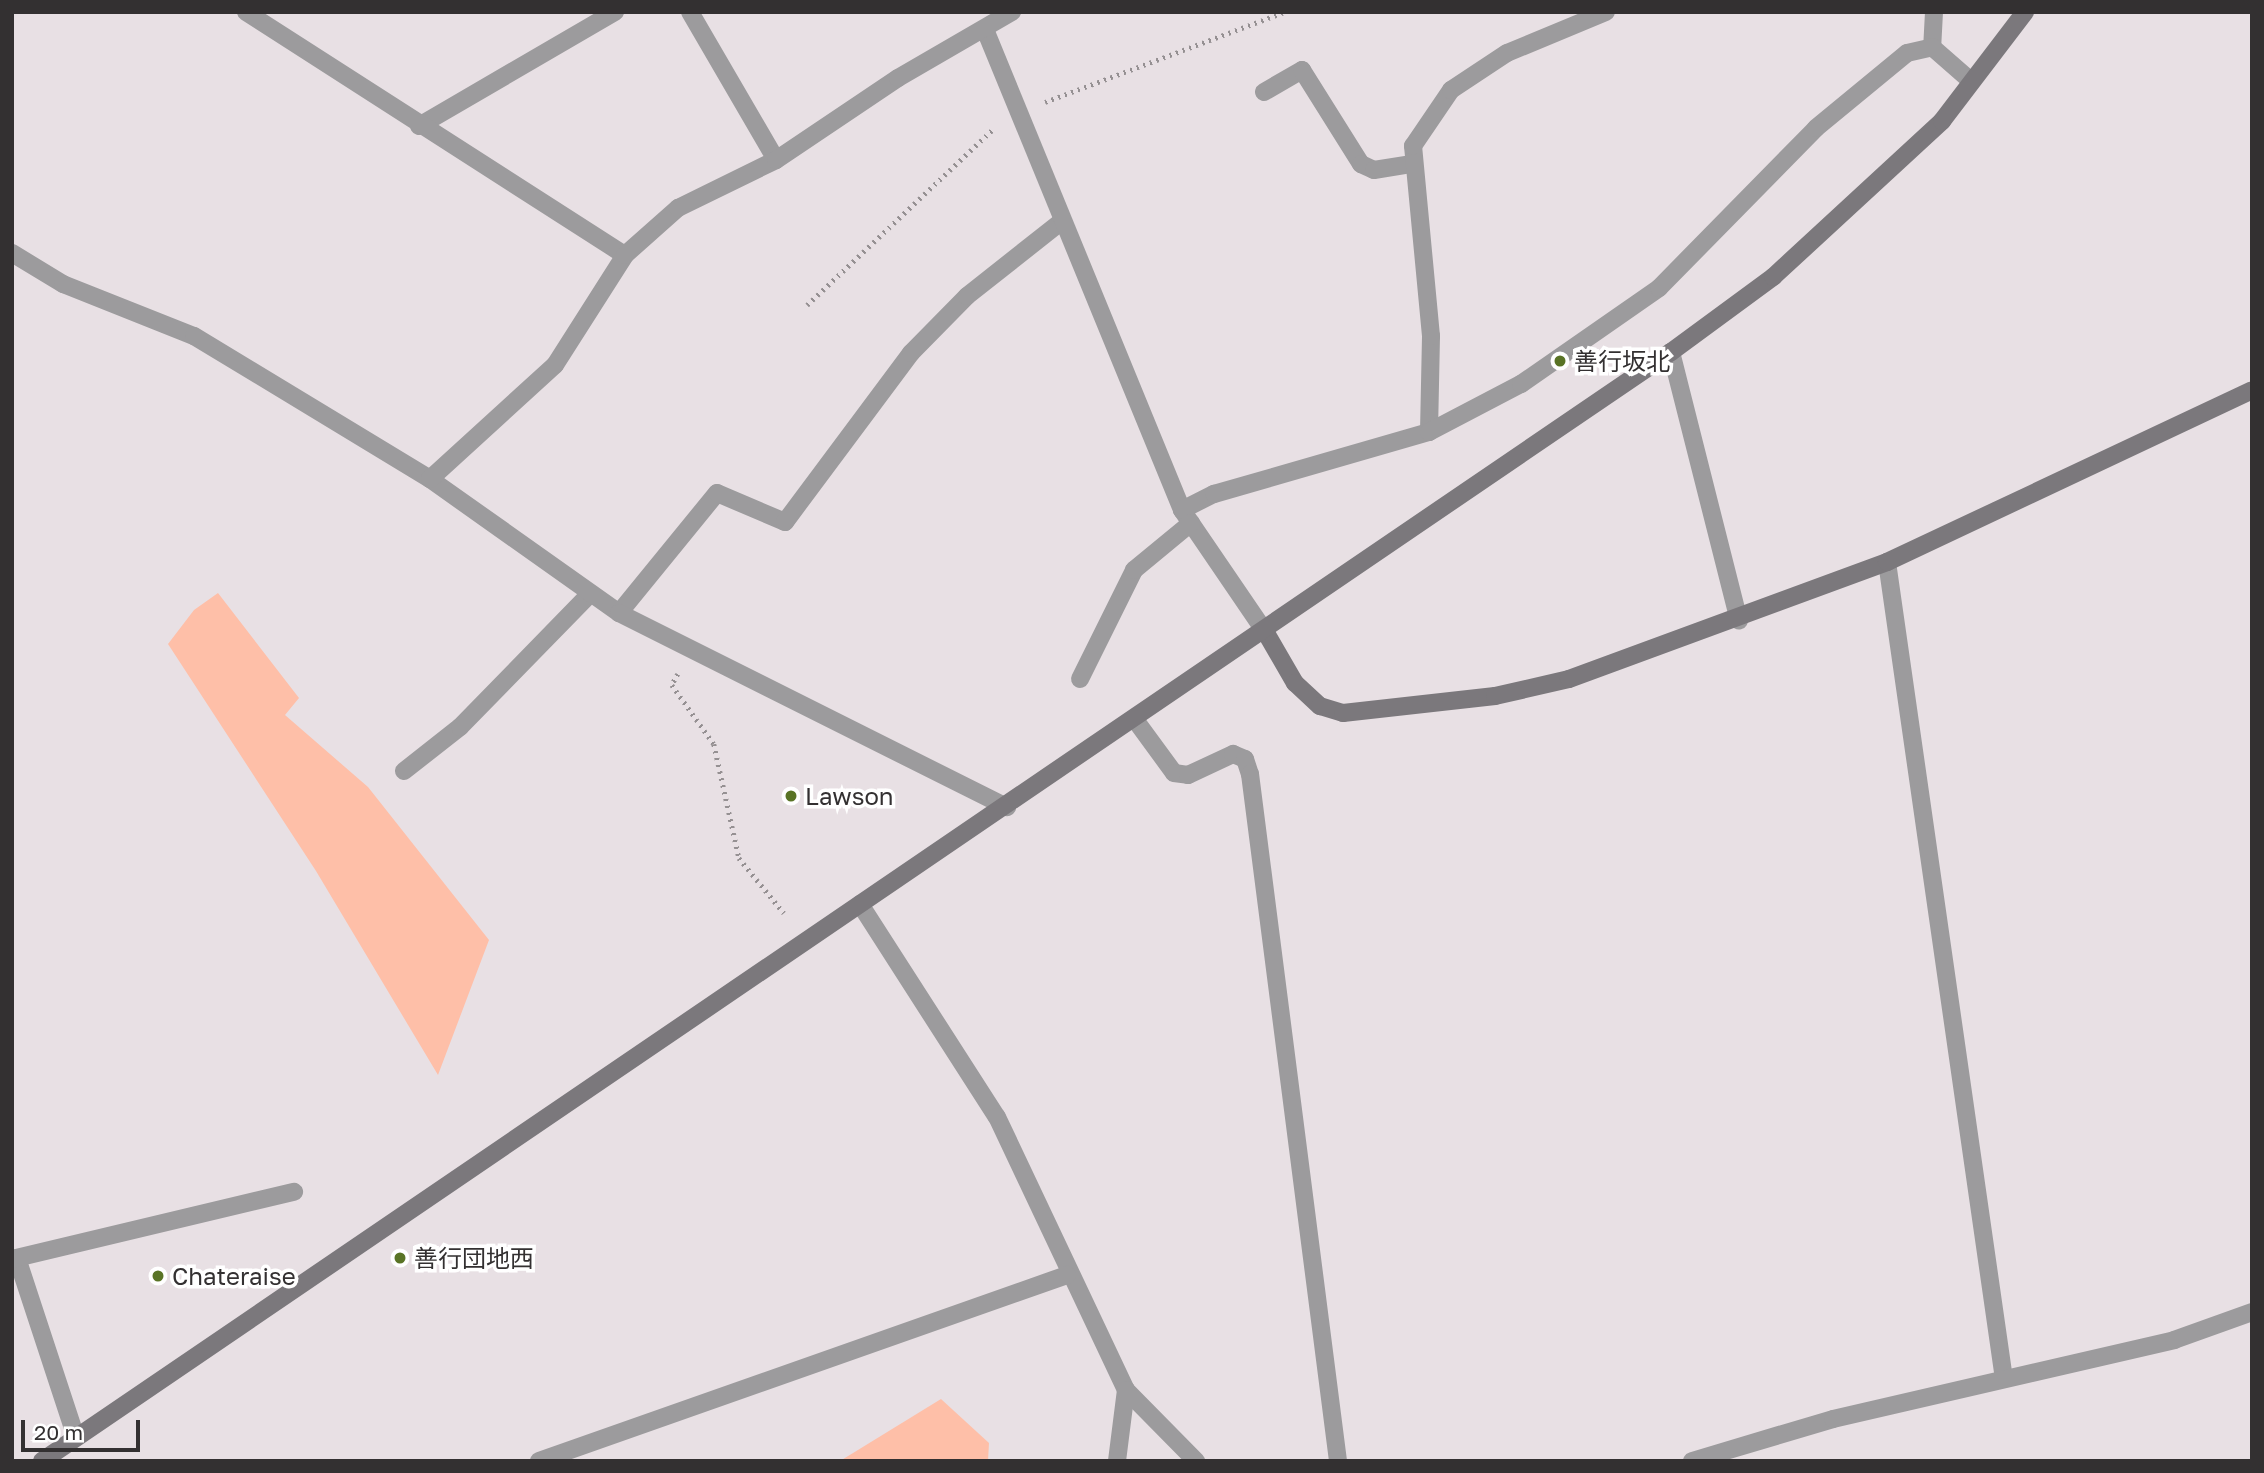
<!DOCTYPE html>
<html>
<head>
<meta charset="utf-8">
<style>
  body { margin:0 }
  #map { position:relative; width:2264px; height:1473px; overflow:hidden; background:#e8e0e4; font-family:"Golos Text","Noto Sans JP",sans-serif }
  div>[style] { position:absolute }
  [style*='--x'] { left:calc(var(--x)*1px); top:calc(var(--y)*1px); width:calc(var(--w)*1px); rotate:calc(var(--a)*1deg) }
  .green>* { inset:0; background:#febfa8 }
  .path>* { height:4.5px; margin-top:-2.25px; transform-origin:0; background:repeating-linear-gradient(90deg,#959092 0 2px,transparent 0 7px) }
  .lane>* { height:18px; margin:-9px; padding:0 9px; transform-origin:9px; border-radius:9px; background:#9c9b9d }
  .street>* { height:18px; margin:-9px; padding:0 9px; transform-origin:9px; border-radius:9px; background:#9c9b9d }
  .secondary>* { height:18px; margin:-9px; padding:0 9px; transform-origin:9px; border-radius:9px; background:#7b787c }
  .dots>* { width:19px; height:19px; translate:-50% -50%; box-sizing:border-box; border:4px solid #fff; border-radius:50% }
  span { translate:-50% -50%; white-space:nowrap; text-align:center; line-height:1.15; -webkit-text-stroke:7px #fff; paint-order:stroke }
  .poi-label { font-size:24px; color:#333031 }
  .left { translate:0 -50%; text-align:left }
  .frame { position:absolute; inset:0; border:14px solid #333031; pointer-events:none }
  .scale { position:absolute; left:21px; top:1420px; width:119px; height:32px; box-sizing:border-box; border:4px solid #333031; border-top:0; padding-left:9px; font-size:21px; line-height:24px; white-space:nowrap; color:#333031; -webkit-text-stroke:5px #fff; paint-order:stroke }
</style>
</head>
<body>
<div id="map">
  <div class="green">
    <i style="clip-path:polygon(218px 593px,299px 698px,285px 715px,368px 787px,489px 940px,438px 1075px,316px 871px,168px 644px,194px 610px)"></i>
    <i style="clip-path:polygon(941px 1399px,989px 1443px,988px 1461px,840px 1461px)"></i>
  </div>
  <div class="path">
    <i style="--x:1045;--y:102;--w:255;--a:-20.6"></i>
    <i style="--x:807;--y:305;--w:257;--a:-43.4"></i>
    <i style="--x:678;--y:674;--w:13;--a:119"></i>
    <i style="--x:672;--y:685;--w:72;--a:54.6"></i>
    <i style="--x:714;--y:744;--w:117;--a:77.6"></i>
    <i style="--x:739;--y:858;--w:71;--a:50.7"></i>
  </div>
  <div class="lane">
    <i style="--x:690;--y:12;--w:171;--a:59.8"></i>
    <i style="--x:1264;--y:92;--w:44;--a:-30.1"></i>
    <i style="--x:1302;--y:70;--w:111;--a:57.9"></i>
    <i style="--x:1361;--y:164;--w:14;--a:25"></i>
    <i style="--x:1374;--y:170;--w:37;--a:-9"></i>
    <i style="--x:419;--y:126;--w:227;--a:-30.2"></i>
    <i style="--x:1429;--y:432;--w:96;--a:-88.8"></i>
    <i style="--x:1431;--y:336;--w:191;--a:-95.4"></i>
    <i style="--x:1413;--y:146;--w:68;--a:-55.8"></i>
    <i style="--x:1451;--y:90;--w:67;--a:-33.5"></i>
    <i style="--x:1507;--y:53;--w:107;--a:-22.5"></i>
    <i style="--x:1887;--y:562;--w:825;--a:81.85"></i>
    <i style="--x:619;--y:613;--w:155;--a:-50.8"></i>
    <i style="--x:717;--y:493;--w:74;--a:23.1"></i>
    <i style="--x:785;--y:522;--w:211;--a:-53.3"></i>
    <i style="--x:911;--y:353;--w:80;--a:-45.5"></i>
    <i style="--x:967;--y:296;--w:121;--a:-38.3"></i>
    <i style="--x:404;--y:771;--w:71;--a:-38.2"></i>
    <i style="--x:460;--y:727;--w:185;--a:-45.7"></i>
    <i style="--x:17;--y:1258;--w:188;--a:71.8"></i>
    <i style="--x:1117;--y:1461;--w:72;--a:-82.8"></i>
  </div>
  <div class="street">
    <i style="--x:246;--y:12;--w:450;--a:32.7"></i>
    <i style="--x:1934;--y:12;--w:35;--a:93"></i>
    <i style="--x:1932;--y:47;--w:52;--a:41.1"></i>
    <i style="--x:986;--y:32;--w:517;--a:67.7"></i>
    <i style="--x:1182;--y:510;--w:149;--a:55.7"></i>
    <i style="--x:12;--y:253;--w:60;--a:31.3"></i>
    <i style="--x:63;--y:284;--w:141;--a:21.7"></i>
    <i style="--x:194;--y:336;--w:276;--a:31.2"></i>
    <i style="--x:430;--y:479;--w:232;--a:35.3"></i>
    <i style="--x:619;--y:613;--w:434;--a:26.6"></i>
    <i style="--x:1671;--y:352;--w:277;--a:75.8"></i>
    <i style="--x:430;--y:479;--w:169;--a:-42.4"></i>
    <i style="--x:555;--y:365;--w:130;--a:-57.5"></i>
    <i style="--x:625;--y:255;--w:71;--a:-41.6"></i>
    <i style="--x:678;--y:208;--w:109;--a:-26.1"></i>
    <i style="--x:776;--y:160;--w:147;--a:-33.9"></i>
    <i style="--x:898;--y:78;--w:132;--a:-30.1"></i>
    <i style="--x:1182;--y:510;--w:36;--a:-27"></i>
    <i style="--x:1214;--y:494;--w:224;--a:-16.1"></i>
    <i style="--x:1429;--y:432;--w:104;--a:-27.6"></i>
    <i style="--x:1521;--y:384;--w:168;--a:-34.8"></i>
    <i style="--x:1659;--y:288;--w:224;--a:-45.5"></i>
    <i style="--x:1816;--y:128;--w:118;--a:-39.5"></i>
    <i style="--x:1907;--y:53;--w:26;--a:-13"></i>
    <i style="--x:1080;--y:679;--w:122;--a:-63.6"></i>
    <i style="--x:1134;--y:570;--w:74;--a:-39.5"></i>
    <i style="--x:1136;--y:721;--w:64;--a:53.8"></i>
    <i style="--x:1174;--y:773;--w:14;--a:8"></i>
    <i style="--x:1188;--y:775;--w:50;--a:-25"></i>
    <i style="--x:1233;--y:754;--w:13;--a:23"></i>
    <i style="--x:1245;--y:759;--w:16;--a:72"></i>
    <i style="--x:1250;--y:774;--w:693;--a:82.7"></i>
    <i style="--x:860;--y:904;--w:253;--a:57.3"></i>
    <i style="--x:997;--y:1117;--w:302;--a:64.7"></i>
    <i style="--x:1126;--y:1390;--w:100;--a:45.4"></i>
    <i style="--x:12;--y:1259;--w:290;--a:-13.4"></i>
    <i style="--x:539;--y:1461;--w:560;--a:-19.41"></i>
    <i style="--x:1692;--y:1461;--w:147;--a:-16.6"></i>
    <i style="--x:1833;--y:1419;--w:350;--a:-13"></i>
    <i style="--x:2174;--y:1340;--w:83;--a:-19.7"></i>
  </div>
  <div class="secondary">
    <i style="--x:1266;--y:633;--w:58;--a:59.9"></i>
    <i style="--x:1295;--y:683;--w:34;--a:43"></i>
    <i style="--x:1320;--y:706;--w:24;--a:17"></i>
    <i style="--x:1343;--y:713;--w:153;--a:-6.4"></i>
    <i style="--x:1495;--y:696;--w:76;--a:-12.9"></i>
    <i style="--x:1569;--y:679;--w:339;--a:-20.2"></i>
    <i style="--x:1887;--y:562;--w:403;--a:-25.2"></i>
    <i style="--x:42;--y:1461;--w:1971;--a:-34.25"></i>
    <i style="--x:1671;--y:352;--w:127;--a:-36.3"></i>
    <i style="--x:1773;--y:277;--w:230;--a:-42.7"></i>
    <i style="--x:1942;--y:121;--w:137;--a:-52.7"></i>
  </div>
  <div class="dots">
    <i style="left:1560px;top:361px;background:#597325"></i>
    <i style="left:791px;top:796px;background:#597325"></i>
    <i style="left:400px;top:1258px;background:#597325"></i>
    <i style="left:158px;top:1276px;background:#597325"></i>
  </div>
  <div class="poi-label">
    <span class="left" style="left:1574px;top:361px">善行坂北</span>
    <span class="left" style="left:805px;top:796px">Lawson</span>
    <span class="left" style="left:414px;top:1258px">善行団地西</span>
    <span class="left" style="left:172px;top:1276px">Chateraise</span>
  </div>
  <div class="frame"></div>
  <div class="scale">20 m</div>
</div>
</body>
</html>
